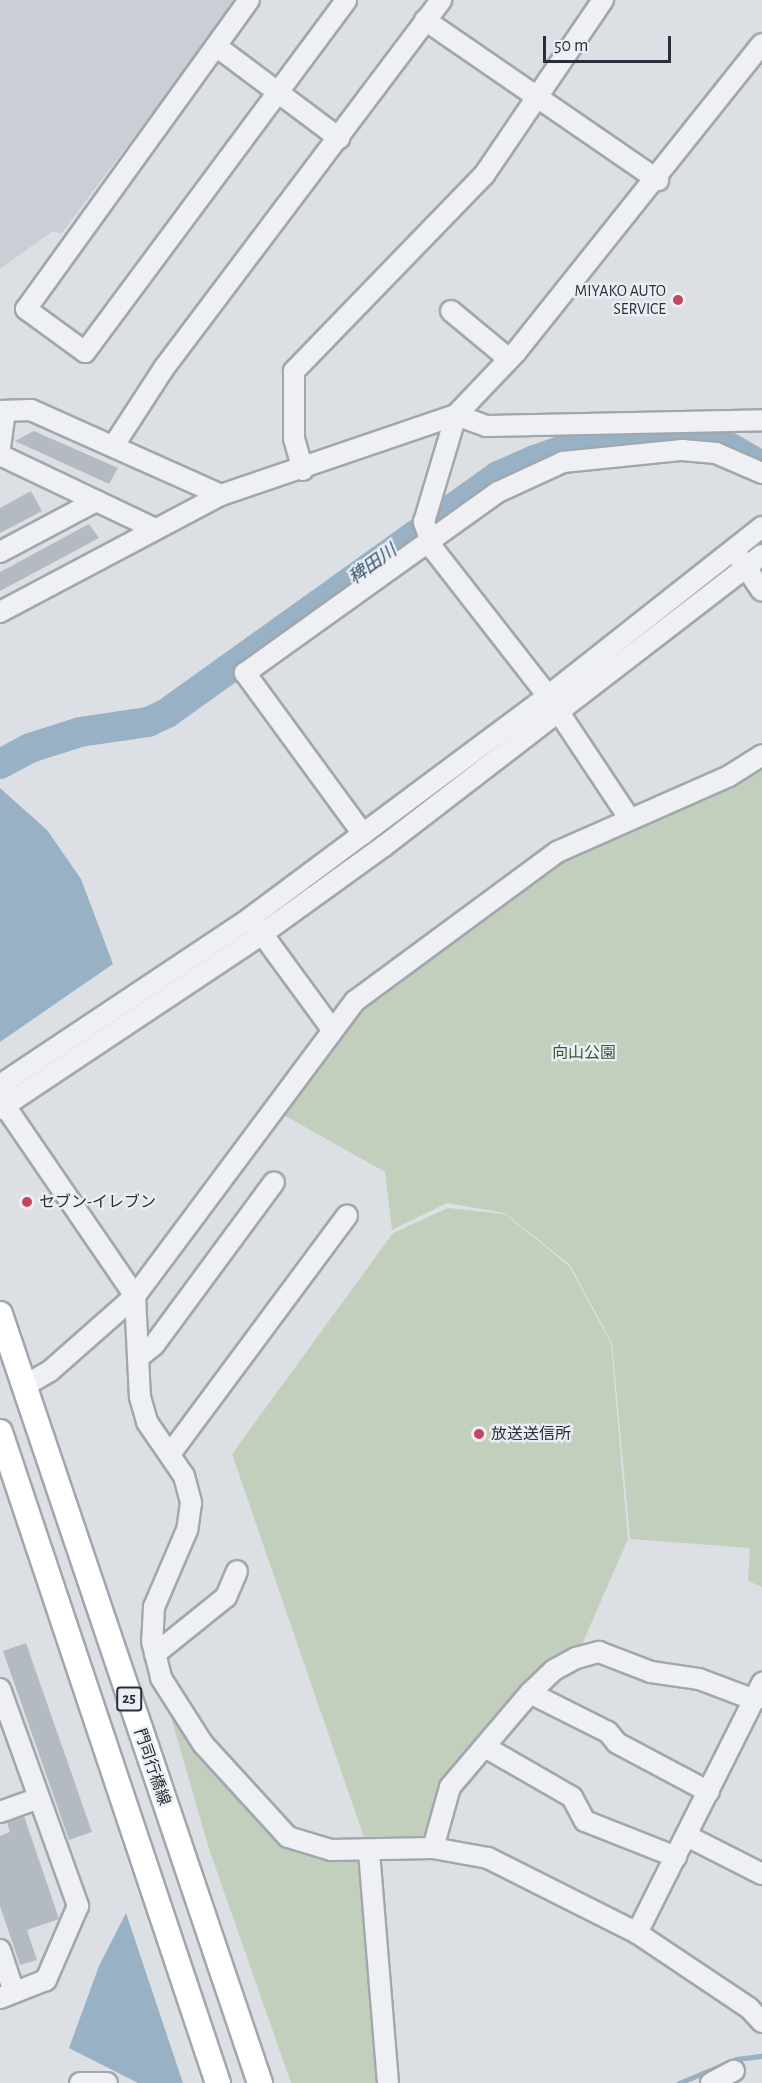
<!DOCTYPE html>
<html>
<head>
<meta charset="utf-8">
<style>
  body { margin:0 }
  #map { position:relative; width:762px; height:2083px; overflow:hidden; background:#dce0e5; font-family:"Alegreya Sans","Noto Sans JP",sans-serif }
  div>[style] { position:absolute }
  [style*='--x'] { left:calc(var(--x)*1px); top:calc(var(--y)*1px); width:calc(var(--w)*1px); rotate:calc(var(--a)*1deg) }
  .built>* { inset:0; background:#cacfd6 }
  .green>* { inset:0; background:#c3cfbd }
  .water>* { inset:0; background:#98b1c4 }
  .stream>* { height:5px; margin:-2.5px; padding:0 2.5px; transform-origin:2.5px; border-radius:2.5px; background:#98b1c4 }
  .river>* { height:30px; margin:-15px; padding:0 15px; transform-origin:15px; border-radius:15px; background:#98b1c4 }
  .building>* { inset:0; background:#b3bac1 }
  .roads { filter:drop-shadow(2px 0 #a2a7ae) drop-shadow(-2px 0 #a2a7ae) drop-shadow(0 2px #a2a7ae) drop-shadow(0 -2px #a2a7ae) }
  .minor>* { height:20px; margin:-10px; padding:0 10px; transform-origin:10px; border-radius:10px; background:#eef0f4 }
  .major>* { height:24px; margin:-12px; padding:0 12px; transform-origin:12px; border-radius:12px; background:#fff }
  .dots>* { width:16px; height:16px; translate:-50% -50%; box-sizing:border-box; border:3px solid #ebeff3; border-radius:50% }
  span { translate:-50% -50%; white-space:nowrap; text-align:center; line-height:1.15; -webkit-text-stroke:4.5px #ebeff3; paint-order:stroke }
  .shield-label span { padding:2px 4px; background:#ebeff3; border:2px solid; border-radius:4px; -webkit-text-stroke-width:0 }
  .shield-label { font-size:15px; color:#272f3a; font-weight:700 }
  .poi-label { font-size:16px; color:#272f3a }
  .right { translate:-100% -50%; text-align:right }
  .left { translate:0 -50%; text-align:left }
  .park-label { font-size:16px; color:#3d5535 }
  .street-label { font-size:16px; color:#272f3a }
  .water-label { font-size:18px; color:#33516b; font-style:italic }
  .scale { position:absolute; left:543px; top:36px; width:128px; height:27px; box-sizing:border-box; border:3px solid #272f3a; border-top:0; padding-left:8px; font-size:18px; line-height:21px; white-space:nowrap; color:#272f3a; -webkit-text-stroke:4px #ebeff3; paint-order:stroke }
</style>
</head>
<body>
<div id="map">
  <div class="built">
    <i style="clip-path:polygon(0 0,237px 0,61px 234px,53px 231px,0 269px)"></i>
  </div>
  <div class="green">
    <i style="clip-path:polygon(762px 755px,762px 1587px,748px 1581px,750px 1548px,630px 1539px,612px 1343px,570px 1265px,505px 1213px,447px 1203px,392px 1230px,385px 1172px,273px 1109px,331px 1028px,557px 852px)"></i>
    <i style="clip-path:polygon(448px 1208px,505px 1214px,569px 1266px,611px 1343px,628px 1539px,576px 1658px,450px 1787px,433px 1848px,369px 1852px,232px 1454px,393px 1233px)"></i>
    <i style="clip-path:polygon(171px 1717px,285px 1843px,318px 1858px,363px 1860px,386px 2083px,291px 2083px,209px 1849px)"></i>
  </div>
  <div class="water">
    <i style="clip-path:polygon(0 788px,47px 830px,81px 879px,113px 964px,0 1042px)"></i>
    <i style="clip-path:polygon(126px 1913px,183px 2083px,138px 2083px,69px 2048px,99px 1966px)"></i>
  </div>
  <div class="stream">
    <i style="--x:679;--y:2083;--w:62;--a:-22.8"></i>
    <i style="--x:736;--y:2059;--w:26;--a:-7"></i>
  </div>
  <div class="river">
    <i style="--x:0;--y:764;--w:34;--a:-28"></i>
    <i style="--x:30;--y:748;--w:52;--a:-17.7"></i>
    <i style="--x:80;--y:732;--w:69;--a:-8.4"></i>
    <i style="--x:148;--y:722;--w:21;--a:-25"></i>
    <i style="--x:167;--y:713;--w:407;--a:-35.6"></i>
    <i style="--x:498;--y:476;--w:40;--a:-23.4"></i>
    <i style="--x:535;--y:460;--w:51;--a:-19.5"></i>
    <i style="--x:583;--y:443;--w:88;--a:-2.6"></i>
    <i style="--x:671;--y:439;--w:49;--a:3.5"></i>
    <i style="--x:720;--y:442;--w:48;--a:29.7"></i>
  </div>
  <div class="building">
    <i style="clip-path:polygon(34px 431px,118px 468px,109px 484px,15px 441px)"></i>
    <i style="clip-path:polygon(31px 491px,42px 511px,0 533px,0 508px)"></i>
    <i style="clip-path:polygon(89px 524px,99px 538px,0 591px,0 572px)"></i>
    <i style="clip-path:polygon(26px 1643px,92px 1832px,69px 1840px,3px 1651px)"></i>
    <i style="clip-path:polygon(24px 1816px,59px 1919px,27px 1930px,37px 1960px,20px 1965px,0 1906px,0 1836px,10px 1832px,7px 1822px)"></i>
  </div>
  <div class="roads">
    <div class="minor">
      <i style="--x:249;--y:0;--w:381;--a:125.8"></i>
      <i style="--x:26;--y:309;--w:73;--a:36.1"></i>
      <i style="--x:85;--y:352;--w:438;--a:-53.4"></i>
      <i style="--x:425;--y:20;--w:283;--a:34.5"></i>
      <i style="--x:216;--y:46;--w:154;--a:36.8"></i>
      <i style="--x:451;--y:311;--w:75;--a:39.6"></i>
      <i style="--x:0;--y:411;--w:31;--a:-2"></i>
      <i style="--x:31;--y:410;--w:208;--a:24.1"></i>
      <i style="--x:114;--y:445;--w:92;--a:-57"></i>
      <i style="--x:164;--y:368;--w:461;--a:-53"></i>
      <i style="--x:0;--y:447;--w:36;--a:-82"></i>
      <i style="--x:0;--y:455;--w:172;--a:25.5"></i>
      <i style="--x:303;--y:470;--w:33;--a:-106"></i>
      <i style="--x:294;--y:438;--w:67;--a:-90"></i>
      <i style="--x:294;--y:371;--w:273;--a:-45.9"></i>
      <i style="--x:484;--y:175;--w:212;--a:-55.8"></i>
      <i style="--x:0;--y:552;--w:109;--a:-28"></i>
      <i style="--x:738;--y:556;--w:42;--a:55.6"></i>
      <i style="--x:0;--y:612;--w:250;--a:-27.9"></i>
      <i style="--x:221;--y:495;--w:248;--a:-18.8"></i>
      <i style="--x:456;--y:415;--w:87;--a:-46.4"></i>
      <i style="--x:516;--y:352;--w:394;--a:-51.4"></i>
      <i style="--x:629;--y:818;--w:146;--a:-123.6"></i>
      <i style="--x:548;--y:696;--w:185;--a:-128"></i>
      <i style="--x:434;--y:550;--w:30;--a:-110"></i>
      <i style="--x:424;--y:522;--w:112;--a:-73.3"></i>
      <i style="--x:456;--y:415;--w:32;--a:20"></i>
      <i style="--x:486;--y:426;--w:276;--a:-1.2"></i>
      <i style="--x:363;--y:834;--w:200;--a:-126.2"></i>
      <i style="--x:245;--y:673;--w:311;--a:-35.6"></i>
      <i style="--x:498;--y:492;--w:72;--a:-24.8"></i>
      <i style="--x:563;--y:462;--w:120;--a:-5.8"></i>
      <i style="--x:682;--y:450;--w:34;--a:5"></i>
      <i style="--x:716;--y:453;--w:50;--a:23.5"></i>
      <i style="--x:255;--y:924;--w:129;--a:53.8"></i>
      <i style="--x:0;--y:1085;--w:301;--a:-33.7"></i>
      <i style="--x:250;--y:918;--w:372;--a:-36.7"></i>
      <i style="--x:548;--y:696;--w:273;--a:-38.3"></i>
      <i style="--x:0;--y:1090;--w:17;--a:73"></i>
      <i style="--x:5;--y:1106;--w:230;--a:55.6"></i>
      <i style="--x:135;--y:1296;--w:101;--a:87.2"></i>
      <i style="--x:140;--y:1397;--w:26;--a:74"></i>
      <i style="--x:147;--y:1422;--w:65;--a:55.6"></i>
      <i style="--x:184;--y:1476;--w:28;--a:75"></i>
      <i style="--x:191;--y:1503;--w:27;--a:98"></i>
      <i style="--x:187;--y:1530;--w:84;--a:113.2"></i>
      <i style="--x:154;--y:1607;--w:34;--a:93"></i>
      <i style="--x:152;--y:1641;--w:38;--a:76"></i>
      <i style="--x:161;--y:1678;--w:78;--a:57.5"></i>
      <i style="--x:203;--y:1744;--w:126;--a:47.6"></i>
      <i style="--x:288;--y:1837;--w:45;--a:16.8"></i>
      <i style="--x:331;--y:1850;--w:102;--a:-1.1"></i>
      <i style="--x:433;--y:1848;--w:56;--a:10.3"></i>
      <i style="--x:488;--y:1858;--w:167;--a:26.7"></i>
      <i style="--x:637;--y:1933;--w:135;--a:33.8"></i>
      <i style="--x:749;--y:2008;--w:19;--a:47"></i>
      <i style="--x:0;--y:1109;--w:315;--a:-33.7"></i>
      <i style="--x:262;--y:934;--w:150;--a:-35.8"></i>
      <i style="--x:384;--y:846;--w:477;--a:-37.6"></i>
      <i style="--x:138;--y:1358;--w:21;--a:-39"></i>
      <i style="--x:154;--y:1345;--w:202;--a:-53.6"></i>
      <i style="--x:24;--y:1386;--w:30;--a:-30"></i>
      <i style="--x:50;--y:1371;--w:113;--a:-41.4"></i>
      <i style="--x:135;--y:1296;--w:368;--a:-53.3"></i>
      <i style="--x:355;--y:1001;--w:251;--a:-36.4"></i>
      <i style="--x:557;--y:852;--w:188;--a:-23.8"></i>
      <i style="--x:729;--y:776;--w:39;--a:-32"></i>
      <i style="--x:170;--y:1454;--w:297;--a:-53.4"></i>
      <i style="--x:155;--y:1654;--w:91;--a:-38.8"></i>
      <i style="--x:226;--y:1597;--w:28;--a:-67"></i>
      <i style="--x:0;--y:1689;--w:231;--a:70.2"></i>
      <i style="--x:78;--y:1906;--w:81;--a:113.4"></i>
      <i style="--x:46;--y:1980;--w:49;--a:158.6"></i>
      <i style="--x:530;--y:1693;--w:87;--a:26.6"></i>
      <i style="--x:608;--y:1732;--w:14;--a:51"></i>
      <i style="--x:617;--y:1743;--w:104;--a:28"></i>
      <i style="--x:485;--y:1747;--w:100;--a:29.9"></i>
      <i style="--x:572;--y:1797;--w:27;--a:62"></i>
      <i style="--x:585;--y:1821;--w:98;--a:21.6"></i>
      <i style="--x:0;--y:1812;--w:41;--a:-19.7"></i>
      <i style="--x:687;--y:1836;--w:84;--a:26.9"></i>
      <i style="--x:433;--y:1848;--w:63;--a:-74.4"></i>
      <i style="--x:450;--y:1787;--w:123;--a:-49.6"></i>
      <i style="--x:530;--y:1693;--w:33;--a:-44"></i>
      <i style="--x:554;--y:1670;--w:25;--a:-29"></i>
      <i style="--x:576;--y:1658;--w:24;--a:-15"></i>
      <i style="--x:599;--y:1652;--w:56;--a:21"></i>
      <i style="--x:651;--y:1672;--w:49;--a:8.3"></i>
      <i style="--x:699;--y:1679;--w:60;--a:20.6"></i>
      <i style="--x:369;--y:1852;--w:232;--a:85.3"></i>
      <i style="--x:637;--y:1933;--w:280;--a:-63.4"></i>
      <i style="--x:0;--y:1950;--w:44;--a:71.6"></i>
      <i style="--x:80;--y:2083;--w:27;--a:0"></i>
      <i style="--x:711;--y:2083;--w:26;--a:-28"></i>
    </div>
    <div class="major">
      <i style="--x:0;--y:1314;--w:812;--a:71.32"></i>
      <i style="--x:0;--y:1432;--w:687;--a:71.49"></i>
    </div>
  </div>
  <div class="dots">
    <i style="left:678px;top:300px;background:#c54663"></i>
    <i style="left:27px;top:1202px;background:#c54663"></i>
    <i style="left:479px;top:1434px;background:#c54663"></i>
  </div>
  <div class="shield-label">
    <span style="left:129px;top:1699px">25</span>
  </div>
  <div class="poi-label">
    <span class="right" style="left:666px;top:300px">MIYAKO AUTO<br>SERVICE</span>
    <span class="left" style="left:39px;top:1202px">セブン-イレブン</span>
    <span class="left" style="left:491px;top:1434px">放送送信所</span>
  </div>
  <div class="park-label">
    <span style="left:584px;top:1053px">向山公園</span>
  </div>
  <div class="street-label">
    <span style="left:152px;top:1767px;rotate:71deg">門司行橋線</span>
  </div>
  <div class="water-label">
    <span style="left:373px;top:565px;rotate:-36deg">稗田川</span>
  </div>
  <div class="scale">50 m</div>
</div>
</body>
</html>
